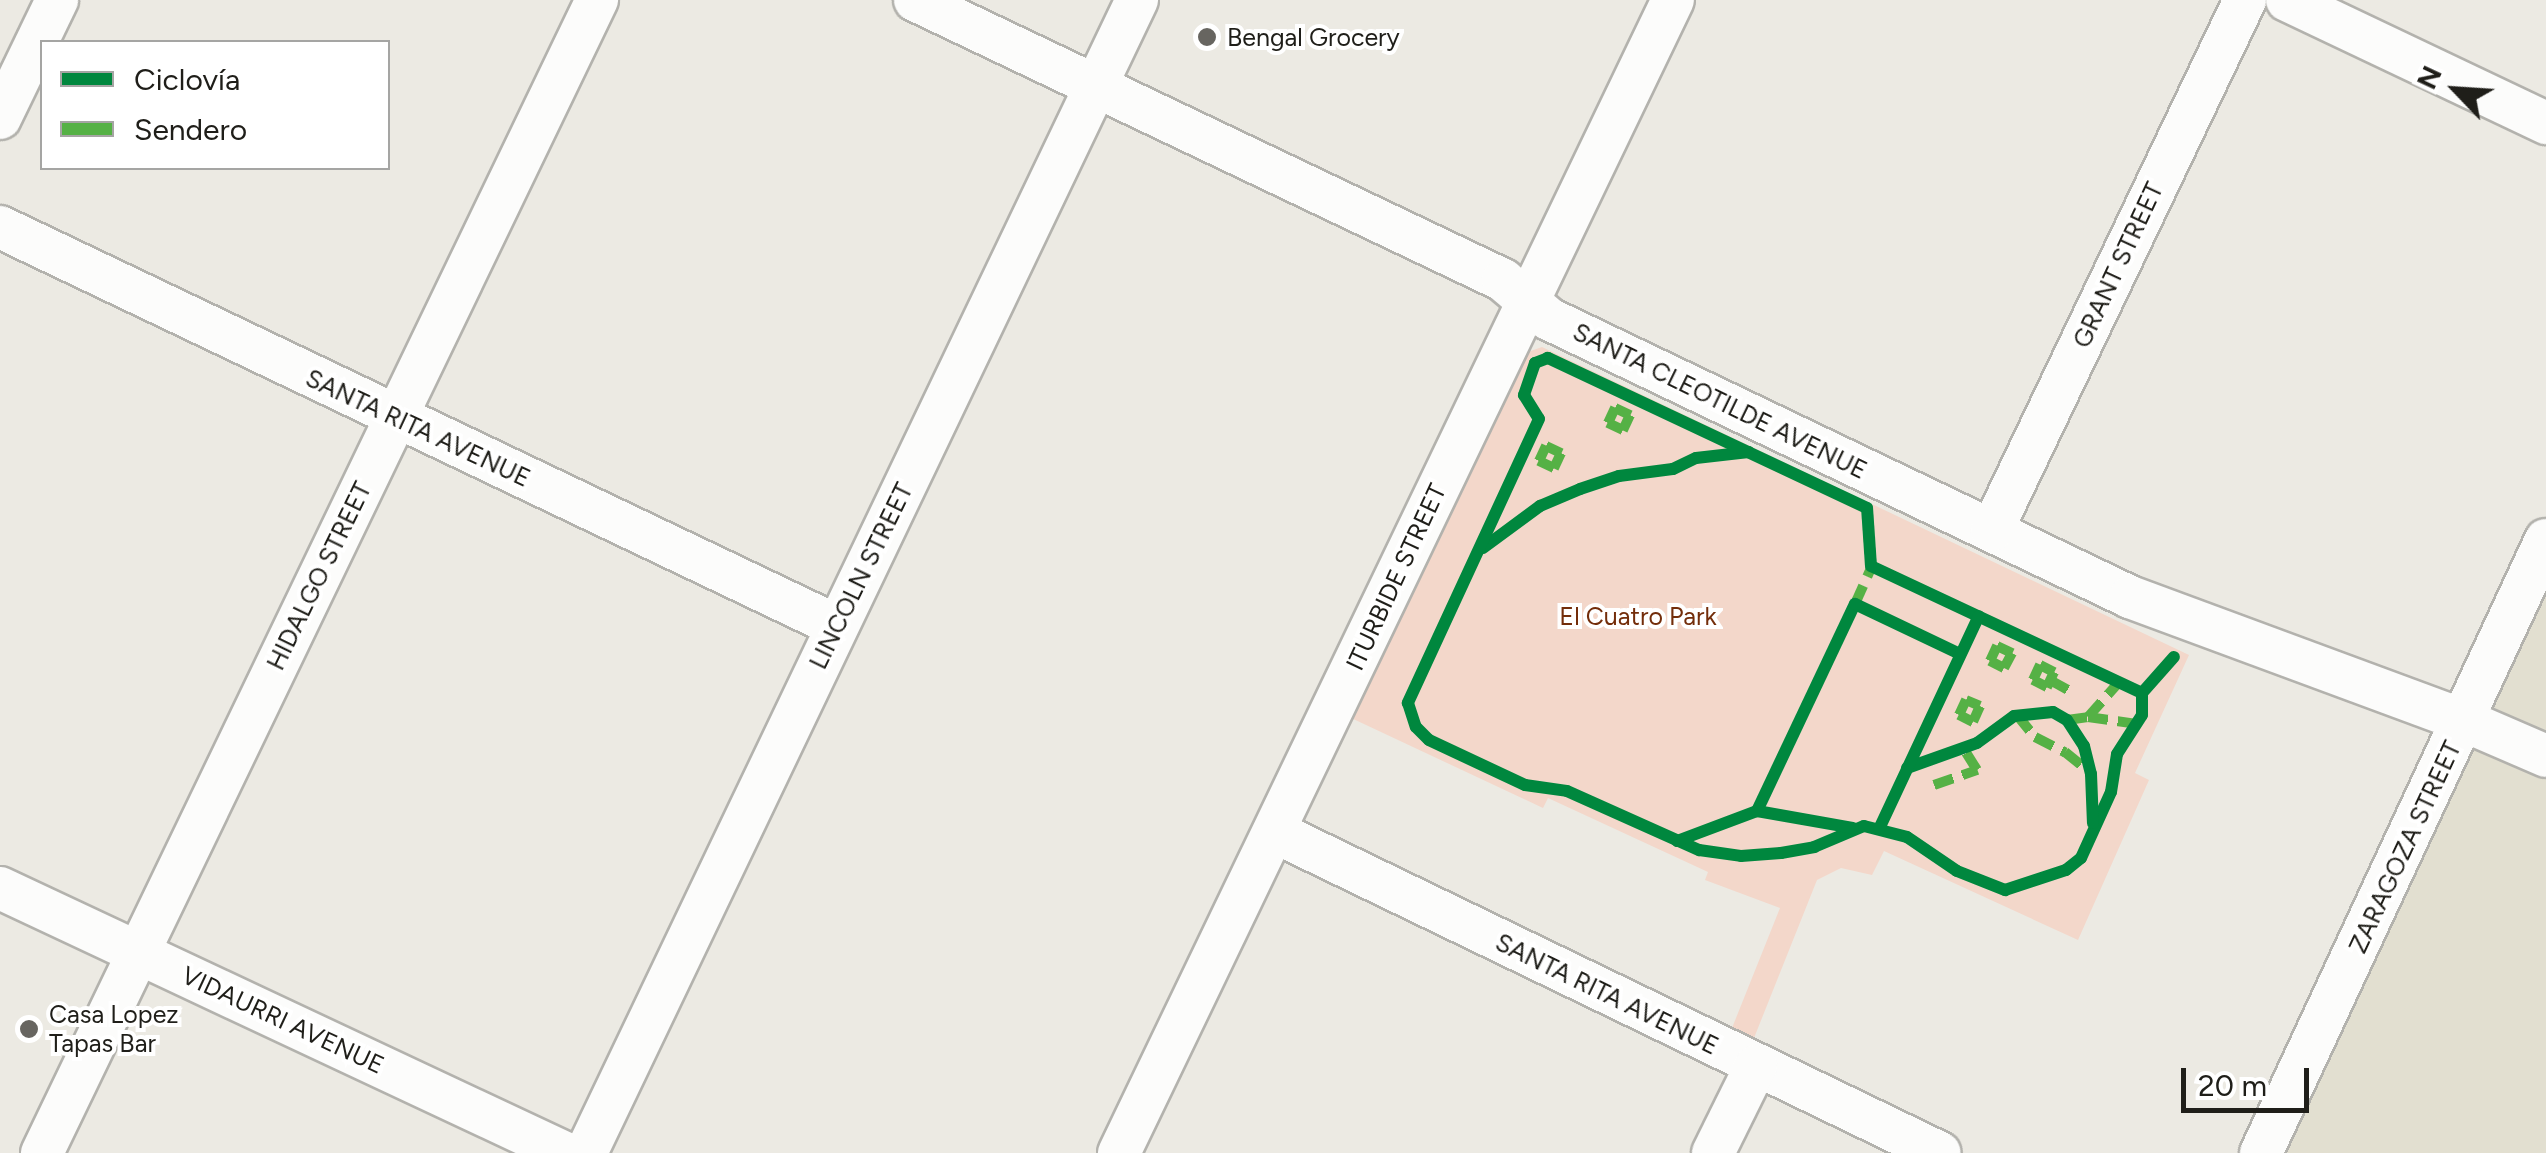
<!DOCTYPE html>
<html>
<head>
<meta charset="utf-8">
<style>
  body { margin:0 }
  #map { position:relative; width:2546px; height:1153px; overflow:hidden; background:#eceae3; font-family:Figtree,sans-serif }
  div>[style] { position:absolute }
  [style*='--x'] { left:calc(var(--x)*1px); top:calc(var(--y)*1px); width:calc(var(--w)*1px); rotate:calc(var(--a)*1deg) }
  .built>* { inset:0; background:#e2dfd0 }
  .green>* { inset:0; background:#f3d7ca }
  .roads { filter:drop-shadow(2px 0 #b3b2ad) drop-shadow(-2px 0 #b3b2ad) drop-shadow(0 2px #b3b2ad) drop-shadow(0 -2px #b3b2ad) }
  .minor>* { height:42px; margin:-21px; padding:0 21px; transform-origin:21px; border-radius:21px; background:#fcfcfb }
  .quiet>* { height:10px; margin-top:-5px; transform-origin:0; background:repeating-linear-gradient(90deg,#55b145 0 20px,transparent 0 30px) }
  .cycleway>* { height:12px; margin:-6px; padding:0 6px; transform-origin:6px; border-radius:6px; background:#00873e }
  .dots>* { width:28px; height:28px; translate:-50% -50%; box-sizing:border-box; border:5px solid #fff; border-radius:50% }
  span { translate:-50% -50%; white-space:nowrap; text-align:center; line-height:1.15; -webkit-text-stroke:8px #fff; paint-order:stroke }
  .poi-label { font-size:25px; color:#1f1e19 }
  .left { translate:0 -50%; text-align:left }
  .street-label { font-size:25px; color:#1f1e19 }
  .park-label { font-size:25px; color:#732d0a }
  .legend { position:absolute; left:40px; top:40px; width:350px; height:130px; box-sizing:border-box; background:#fff; border:2px solid #a5a5a3; margin:0; padding:12px 18px; list-style:none; font-size:30px; color:#1f1e19 }
  .legend li { display:flex; align-items:center; gap:20px; height:50px }
  .legend b { width:50px; border:2px solid #a5a5a3 }
  .north { position:absolute; left:2406px; top:40px; width:100px; height:100px; -webkit-text-stroke:8px #fff; paint-order:stroke; rotate:295deg; font-size:28px; font-weight:700; line-height:40px; text-align:center; color:#1f1e19 }
  .north::after { content:''; display:block; margin:auto; width:35px; height:45px; background:#1f1e19; clip-path:polygon(50% 0,100% 100%,50% 72%,0 100%) }
  .scale { position:absolute; left:2181px; top:1068px; width:128px; height:45px; box-sizing:border-box; border:5px solid #1f1e19; border-top:0; padding-left:12px; font-size:30px; line-height:35px; white-space:nowrap; color:#1f1e19; -webkit-text-stroke:8px #fff; paint-order:stroke }
</style>
</head>
<body>
<div id="map">
  <div class="built">
    <i style="clip-path:polygon(2546px 540px,2546px 1153px,2261px 1153px)"></i>
  </div>
  <div class="green">
    <i style="clip-path:polygon(1542px 347px,2189px 655px,2135px 773px,2149px 780px,2078px 940px,1884px 851px,1872px 875px,1841px 868px,1817px 880px,1752px 1043px,1730px 1033px,1780px 908px,1705px 880px,1708px 872px,1548px 798px,1543px 808px,1349px 717px,1525px 353px)"></i>
  </div>
  <div class="roads">
    <div class="minor">
      <i style="--x:915;--y:0;--w:651;--a:25.46"></i>
      <i style="--x:1503;--y:280;--w:60;--a:40.3"></i>
      <i style="--x:1549;--y:319;--w:644;--a:25.57"></i>
      <i style="--x:2130;--y:597;--w:355;--a:20.3"></i>
      <i style="--x:2463;--y:720;--w:90;--a:23.4"></i>
      <i style="--x:2287;--y:0;--w:287;--a:25.4"></i>
      <i style="--x:0;--y:118;--w:131;--a:-64.2"></i>
      <i style="--x:0;--y:227;--w:927;--a:25.49"></i>
      <i style="--x:1992;--y:530;--w:587;--a:-64.48"></i>
      <i style="--x:1275;--y:832;--w:738;--a:25.77"></i>
      <i style="--x:0;--y:888;--w:624;--a:25.13"></i>
      <i style="--x:42;--y:1153;--w:1280;--a:-64.3"></i>
      <i style="--x:586;--y:1153;--w:1278;--a:-64.46"></i>
      <i style="--x:1119;--y:1153;--w:1279;--a:-64.34"></i>
      <i style="--x:1713;--y:1153;--w:97;--a:-63.7"></i>
      <i style="--x:2261;--y:1153;--w:676;--a:-65.07"></i>
    </div>
  </div>
  <div class="quiet">
    <i style="--x:1615;--y:408;--w:17;--a:25"></i>
    <i style="--x:1630;--y:415;--w:17;--a:115"></i>
    <i style="--x:1623;--y:430;--w:17;--a:-155"></i>
    <i style="--x:1608;--y:423;--w:17;--a:-65"></i>
    <i style="--x:1546;--y:446;--w:17;--a:25"></i>
    <i style="--x:1561;--y:453;--w:17;--a:115"></i>
    <i style="--x:1554;--y:468;--w:17;--a:-155"></i>
    <i style="--x:1539;--y:461;--w:17;--a:-65"></i>
    <i style="--x:1855;--y:604;--w:42;--a:-65.9"></i>
    <i style="--x:1997;--y:646;--w:17;--a:25"></i>
    <i style="--x:2012;--y:653;--w:17;--a:118"></i>
    <i style="--x:2004;--y:668;--w:16;--a:-153"></i>
    <i style="--x:1990;--y:661;--w:17;--a:-65"></i>
    <i style="--x:2040;--y:665;--w:16;--a:27"></i>
    <i style="--x:2054;--y:672;--w:17;--a:115"></i>
    <i style="--x:2047;--y:687;--w:16;--a:-153"></i>
    <i style="--x:2033;--y:680;--w:17;--a:-65"></i>
    <i style="--x:2050;--y:680;--w:23;--a:29"></i>
    <i style="--x:1966;--y:700;--w:15;--a:23"></i>
    <i style="--x:1980;--y:706;--w:17;--a:114"></i>
    <i style="--x:1973;--y:722;--w:16;--a:-153"></i>
    <i style="--x:1959;--y:715;--w:17;--a:-65"></i>
    <i style="--x:2017;--y:715;--w:28;--a:51"></i>
    <i style="--x:2035;--y:737;--w:34;--a:27"></i>
    <i style="--x:2065;--y:752;--w:28;--a:39"></i>
    <i style="--x:2088;--y:717;--w:48;--a:-48.4"></i>
    <i style="--x:2067;--y:720;--w:21;--a:-8"></i>
    <i style="--x:2088;--y:717;--w:49;--a:8.1"></i>
    <i style="--x:1934;--y:785;--w:46;--a:-19.2"></i>
    <i style="--x:1977;--y:770;--w:25;--a:-122"></i>
  </div>
  <div class="cycleway">
    <i style="--x:1483;--y:548;--w:71;--a:-36.4"></i>
    <i style="--x:1540;--y:506;--w:43;--a:-23"></i>
    <i style="--x:1580;--y:489;--w:41;--a:-18.4"></i>
    <i style="--x:1619;--y:476;--w:54;--a:-7.4"></i>
    <i style="--x:1673;--y:469;--w:25;--a:-26"></i>
    <i style="--x:1696;--y:458;--w:53;--a:-6.5"></i>
    <i style="--x:2142;--y:693;--w:299;--a:-154.9"></i>
    <i style="--x:1871;--y:566;--w:58;--a:-93.9"></i>
    <i style="--x:1867;--y:508;--w:353;--a:-154.8"></i>
    <i style="--x:1548;--y:358;--w:14;--a:159"></i>
    <i style="--x:1535;--y:363;--w:34;--a:109"></i>
    <i style="--x:1524;--y:395;--w:28;--a:58"></i>
    <i style="--x:1539;--y:419;--w:313;--a:114.8"></i>
    <i style="--x:1408;--y:703;--w:25;--a:72"></i>
    <i style="--x:1416;--y:727;--w:18;--a:45"></i>
    <i style="--x:1429;--y:740;--w:106;--a:25.1"></i>
    <i style="--x:1525;--y:785;--w:42;--a:8.1"></i>
    <i style="--x:1567;--y:791;--w:145;--a:24.1"></i>
    <i style="--x:1699;--y:850;--w:42;--a:8.1"></i>
    <i style="--x:1741;--y:856;--w:40;--a:-4.3"></i>
    <i style="--x:1781;--y:853;--w:34;--a:-10"></i>
    <i style="--x:1814;--y:847;--w:54;--a:-22.8"></i>
    <i style="--x:1864;--y:826;--w:44;--a:14.3"></i>
    <i style="--x:1907;--y:837;--w:60;--a:34.2"></i>
    <i style="--x:1957;--y:871;--w:52;--a:21.6"></i>
    <i style="--x:2005;--y:890;--w:64;--a:-18.2"></i>
    <i style="--x:2066;--y:870;--w:19;--a:-39"></i>
    <i style="--x:2081;--y:858;--w:72;--a:-65.6"></i>
    <i style="--x:2111;--y:792;--w:38;--a:-81"></i>
    <i style="--x:2117;--y:754;--w:46;--a:-57.3"></i>
    <i style="--x:2142;--y:715;--w:22;--a:-90"></i>
    <i style="--x:2142;--y:693;--w:48;--a:-48.4"></i>
    <i style="--x:1907;--y:768;--w:74;--a:-19.7"></i>
    <i style="--x:1977;--y:743;--w:46;--a:-36.1"></i>
    <i style="--x:2014;--y:716;--w:39;--a:-6"></i>
    <i style="--x:2053;--y:712;--w:16;--a:30"></i>
    <i style="--x:2067;--y:720;--w:31;--a:57"></i>
    <i style="--x:2084;--y:746;--w:29;--a:76"></i>
    <i style="--x:2091;--y:774;--w:49;--a:87.7"></i>
    <i style="--x:1757;--y:811;--w:229;--a:-64.7"></i>
    <i style="--x:1855;--y:604;--w:116;--a:25.5"></i>
    <i style="--x:1879;--y:829;--w:235;--a:-64.9"></i>
    <i style="--x:1677;--y:841;--w:85;--a:-20.6"></i>
    <i style="--x:1757;--y:811;--w:97;--a:10"></i>
  </div>
  <div class="dots">
    <i style="left:1207px;top:37px;background:#676560"></i>
    <i style="left:29px;top:1029px;background:#676560"></i>
  </div>
  <div class="poi-label">
    <span class="left" style="left:1227px;top:37px">Bengal Grocery</span>
    <span class="left" style="left:49px;top:1029px">Casa Lopez<br>Tapas Bar</span>
  </div>
  <div class="street-label">
    <span style="left:2118px;top:265px;rotate:-65deg">GRANT STREET</span>
    <span style="left:1720px;top:401px;rotate:26deg">SANTA CLEOTILDE AVENUE</span>
    <span style="left:418px;top:428px;rotate:25deg">SANTA RITA AVENUE</span>
    <span style="left:319px;top:576px;rotate:-64deg">HIDALGO STREET</span>
    <span style="left:861px;top:576px;rotate:-64deg">LINCOLN STREET</span>
    <span style="left:1396px;top:577px;rotate:-65deg">ITURBIDE STREET</span>
    <span style="left:2405px;top:847px;rotate:-65deg">ZARAGOZA STREET</span>
    <span style="left:1607px;top:994px;rotate:26deg">SANTA RITA AVENUE</span>
    <span style="left:283px;top:1020px;rotate:25deg">VIDAURRI AVENUE</span>
  </div>
  <div class="park-label">
    <span style="left:1638px;top:616px">El Cuatro Park</span>
  </div>
  <ul class="legend">
  <li><b style="height:12px;background:#00873e"></b>Ciclovía</li>
  <li><b style="height:12px;background:#55b145"></b>Sendero</li>
  </ul>
  <div class="north">N</div>
  <div class="scale">20 m</div>
</div>
</body>
</html>
